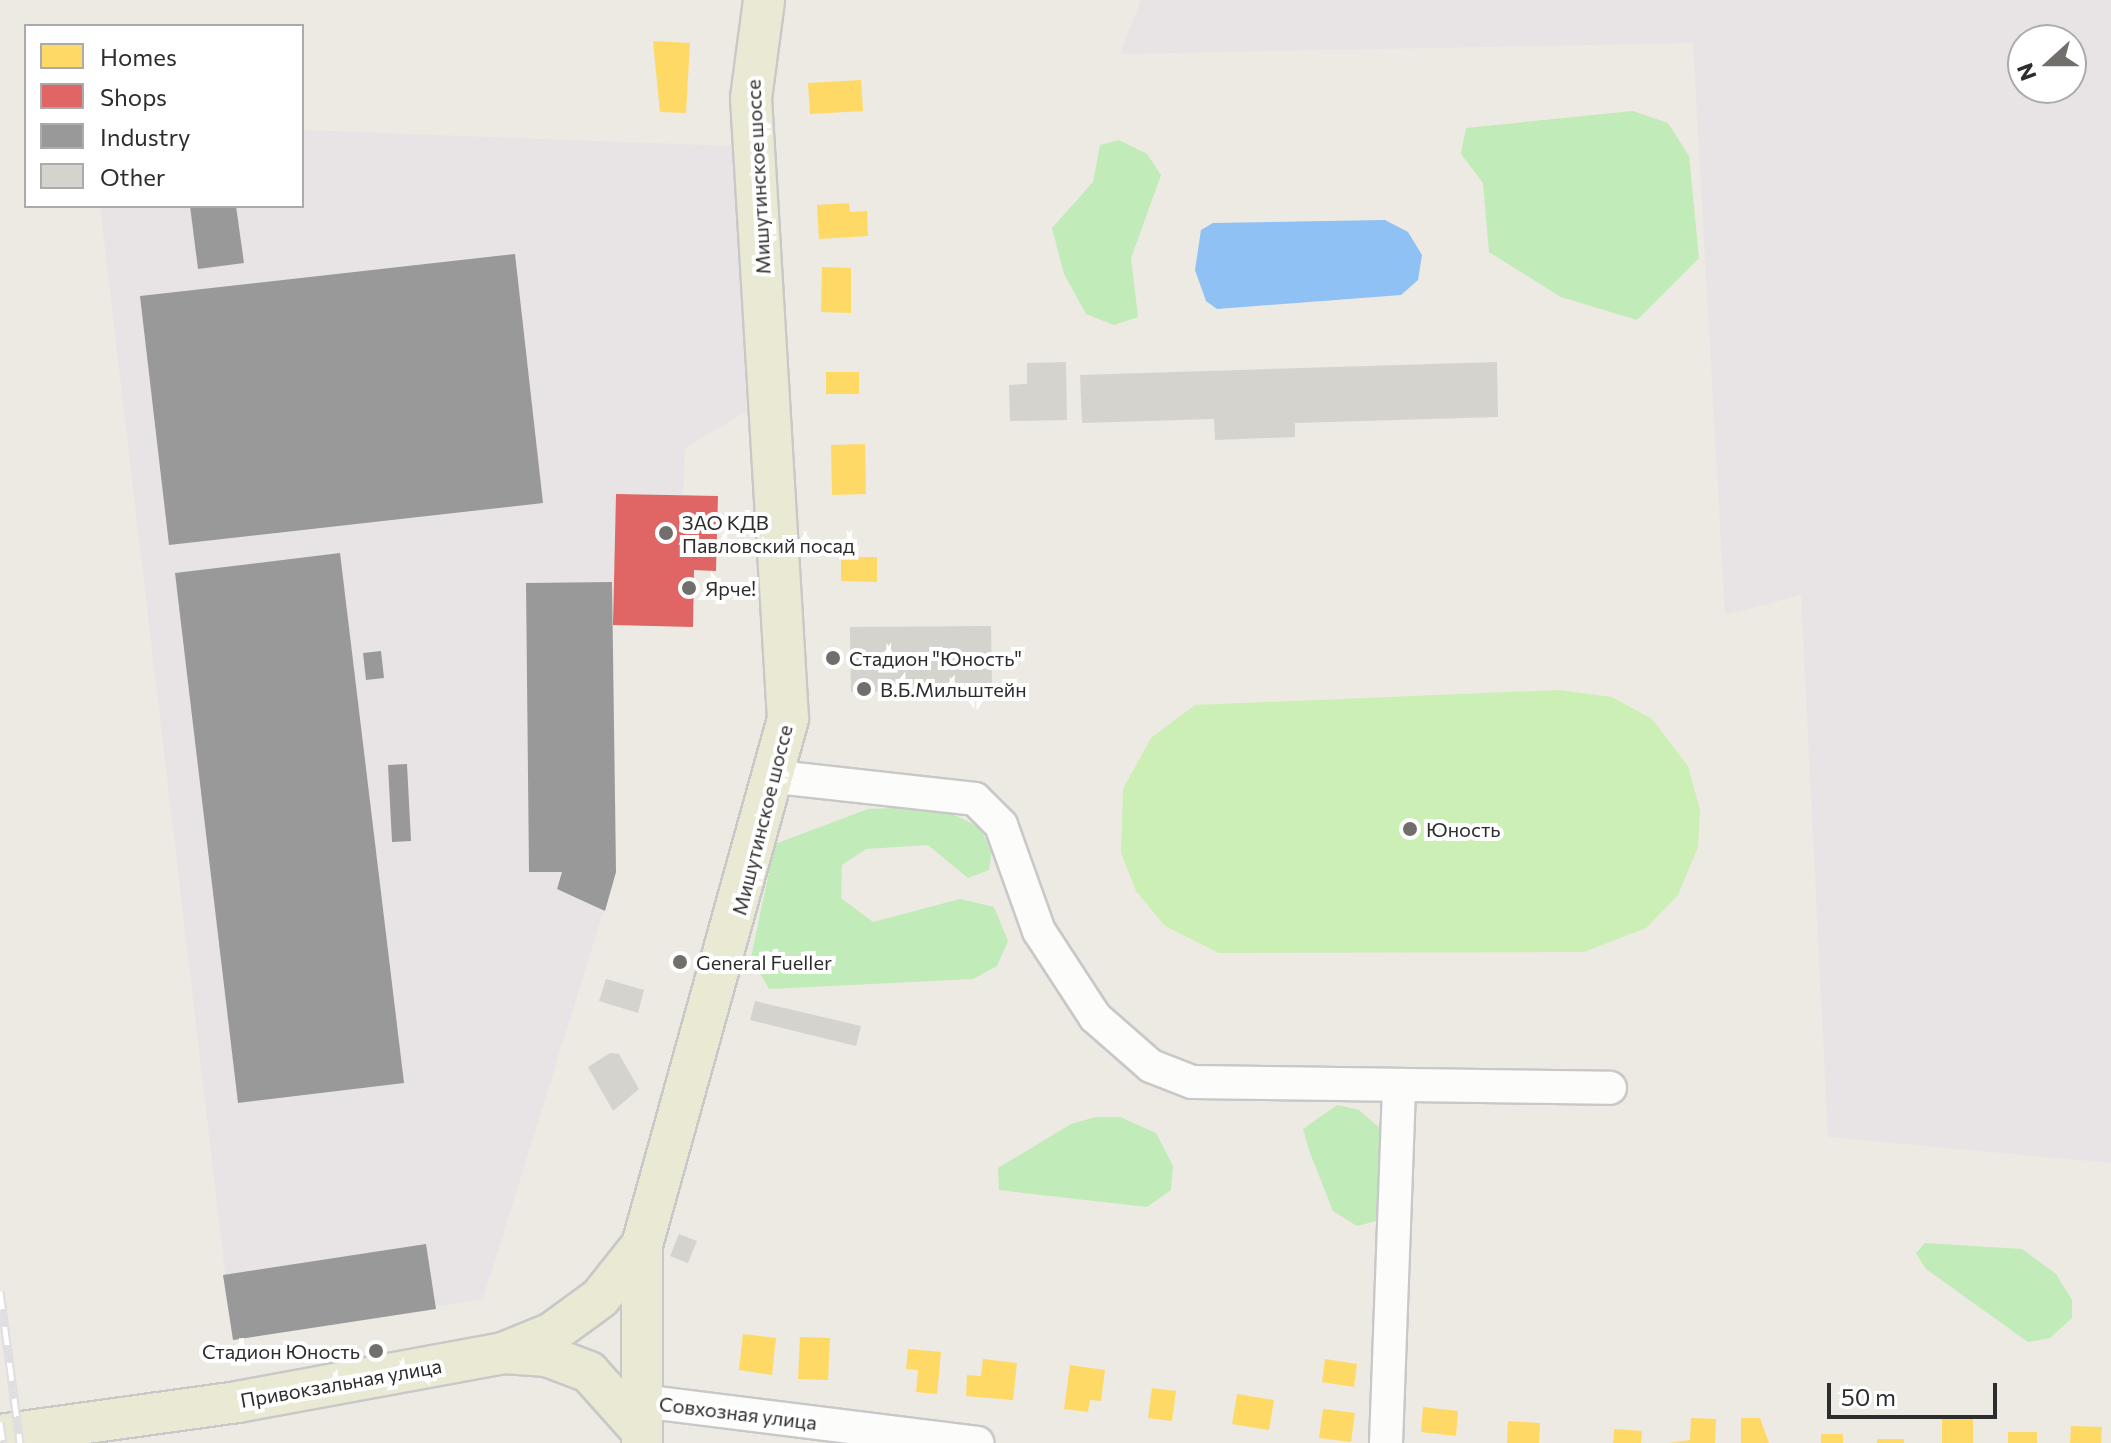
<!DOCTYPE html>
<html>
<head>
<meta charset="utf-8">
<style>
  body { margin:0 }
  #map { position:relative; width:2111px; height:1443px; overflow:hidden; background:#eceae2; font-family:Commissioner,sans-serif }
  div>[style] { position:absolute }
  [style*='--x'] { left:calc(var(--x)*1px); top:calc(var(--y)*1px); width:calc(var(--w)*1px); rotate:calc(var(--a)*1deg) }
  .industrial>* { inset:0; background:#e8e4e5 }
  .green>* { inset:0; background:#c1ebb8 }
  .pitch>* { inset:0; background:#cbefb5 }
  .water>* { inset:0; background:#8fc1f4 }
  .homes>* { inset:0; background:#ffd966 }
  .shops>* { inset:0; background:#e06666 }
  .industry>* { inset:0; background:#999 }
  .building>* { inset:0; background:#d4d3cd }
  .roads { filter:drop-shadow(2px 0 #c9c8c8) drop-shadow(-2px 0 #c9c8c8) drop-shadow(0 2px #c9c8c8) drop-shadow(0 -2px #c9c8c8) }
  .minor>* { height:32px; margin:-16px; padding:0 16px; transform-origin:16px; border-radius:16px; background:#fcfcfb }
  .major>* { height:40px; margin:-20px; padding:0 20px; transform-origin:20px; border-radius:20px; background:#e9e9d4 }
  .rail>* { height:9px; margin-top:-4.5px; transform-origin:0; background:repeating-linear-gradient(90deg,#fff 0 18px,#dfdee0 0 36px); box-sizing:border-box; border-block:2px solid #dfdee0 }
  .dots>* { width:22px; height:22px; translate:-50% -50%; box-sizing:border-box; border:4px solid #fff; border-radius:50% }
  span { translate:-50% -50%; white-space:nowrap; text-align:center; line-height:1.15; -webkit-text-stroke:8px #fff; paint-order:stroke }
  .street-label { font-size:20px; color:#2d2d2d }
  .poi-label { font-size:20px; color:#2d2d2d }
  .left { translate:0 -50%; text-align:left }
  .right { translate:-100% -50%; text-align:right }
  .legend { position:absolute; left:24px; top:24px; width:280px; height:184px; box-sizing:border-box; background:#fff; border:2px solid #ababab; margin:0; padding:10px 14px; list-style:none; font-size:24px; color:#2d2d2d }
  .legend li { display:flex; align-items:center; gap:16px; height:40px }
  .legend b { width:40px; border:2px solid #ababab }
  .north { position:absolute; left:2007px; top:24px; width:80px; height:80px; box-sizing:border-box; background:#fff; border:2px solid #ababab; border-radius:50%; rotate:249deg; font-size:22px; font-weight:700; line-height:32px; text-align:center; color:#2d2d2d }
  .north::after { content:''; display:block; margin:auto; width:28px; height:36px; background:#706f6c; clip-path:polygon(50% 0,100% 100%,50% 72%,0 100%) }
  .scale { position:absolute; left:1827px; top:1383px; width:170px; height:36px; box-sizing:border-box; border:4px solid #2d2d2d; border-top:0; padding-left:10px; font-size:24px; line-height:28px; white-space:nowrap; color:#2d2d2d; -webkit-text-stroke:6px #fff; paint-order:stroke }
</style>
</head>
<body>
<div id="map">
  <div class="industrial">
    <i style="clip-path:polygon(evenodd,1141px 0,2111px 0,2111px 1163px,1828px 1137px,1801px 595px,1725px 615px,1693px 43px,1120px 54px,1141px 0,2023px 40px,2071px 40px,2071px 88px,2023px 88px,2023px 40px)"></i>
    <i style="clip-path:polygon(302px 130px,733px 146px,747px 411px,685px 448px,683px 495px,718px 496px,716px 571px,694px 571px,693px 627px,613px 626px,616px 871px,483px 1299px,233px 1340px,100px 206px,302px 206px)"></i>
  </div>
  <div class="green">
    <i style="clip-path:polygon(1633px 111px,1668px 123px,1689px 156px,1699px 258px,1637px 320px,1561px 297px,1489px 252px,1483px 183px,1461px 154px,1466px 128px)"></i>
    <i style="clip-path:polygon(1119px 140px,1147px 154px,1161px 175px,1131px 258px,1138px 317px,1114px 325px,1086px 314px,1064px 274px,1052px 228px,1093px 182px,1100px 145px)"></i>
    <i style="clip-path:polygon(936px 806px,979px 827px,992px 850px,989px 870px,968px 878px,928px 845px,866px 849px,842px 865px,841px 898px,873px 922px,960px 899px,994px 907px,1008px 941px,997px 966px,973px 979px,769px 989px,751px 957px,775px 844px,868px 809px)"></i>
    <i style="clip-path:polygon(1337px 1105px,1359px 1110px,1382px 1130px,1380px 1220px,1357px 1226px,1333px 1211px,1310px 1153px,1303px 1129px)"></i>
    <i style="clip-path:polygon(1096px 1117px,1120px 1117px,1156px 1133px,1173px 1166px,1171px 1190px,1147px 1207px,999px 1190px,998px 1168px,1071px 1124px)"></i>
    <i style="clip-path:polygon(1925px 1243px,2022px 1249px,2056px 1274px,2072px 1300px,2072px 1318px,2050px 1338px,2028px 1342px,1926px 1269px,1916px 1253px)"></i>
  </div>
  <div class="pitch">
    <i style="clip-path:polygon(1559px 690px,1612px 697px,1652px 719px,1688px 766px,1700px 810px,1698px 847px,1678px 895px,1646px 928px,1584px 952px,1219px 953px,1165px 926px,1136px 891px,1121px 853px,1123px 789px,1151px 738px,1195px 705px)"></i>
  </div>
  <div class="water">
    <i style="clip-path:polygon(1385px 220px,1408px 232px,1422px 255px,1418px 280px,1401px 295px,1217px 309px,1206px 301px,1195px 270px,1201px 230px,1213px 223px)"></i>
  </div>
  <div class="homes">
    <i style="clip-path:polygon(653px 41px,690px 43px,686px 113px,660px 112px)"></i>
    <i style="clip-path:polygon(861px 80px,863px 111px,810px 114px,808px 83px)"></i>
    <i style="clip-path:polygon(849px 203px,850px 212px,867px 211px,868px 236px,819px 239px,817px 205px)"></i>
    <i style="clip-path:polygon(822px 267px,851px 268px,851px 313px,821px 312px)"></i>
    <i style="clip-path:polygon(826px 372px,859px 372px,859px 394px,826px 394px)"></i>
    <i style="clip-path:polygon(865px 444px,866px 494px,832px 495px,831px 445px)"></i>
    <i style="clip-path:polygon(841px 557px,877px 557px,877px 582px,841px 581px)"></i>
    <i style="clip-path:polygon(743px 1334px,776px 1338px,772px 1375px,739px 1370px)"></i>
    <i style="clip-path:polygon(800px 1337px,830px 1338px,828px 1380px,798px 1379px)"></i>
    <i style="clip-path:polygon(908px 1349px,941px 1352px,937px 1394px,916px 1392px,918px 1370px,906px 1369px)"></i>
    <i style="clip-path:polygon(983px 1359px,1017px 1363px,1013px 1400px,966px 1396px,967px 1375px,981px 1376px)"></i>
    <i style="clip-path:polygon(1325px 1359px,1357px 1364px,1354px 1387px,1322px 1382px)"></i>
    <i style="clip-path:polygon(1070px 1365px,1105px 1370px,1101px 1401px,1090px 1400px,1088px 1412px,1064px 1409px)"></i>
    <i style="clip-path:polygon(1152px 1388px,1176px 1391px,1172px 1421px,1148px 1418px)"></i>
    <i style="clip-path:polygon(1237px 1394px,1274px 1400px,1269px 1430px,1232px 1424px)"></i>
    <i style="clip-path:polygon(1423px 1407px,1458px 1411px,1456px 1436px,1421px 1432px)"></i>
    <i style="clip-path:polygon(1323px 1409px,1355px 1413px,1351px 1442px,1319px 1438px)"></i>
    <i style="clip-path:polygon(1691px 1418px,1716px 1419px,1715px 1443px,1668px 1443px,1690px 1440px)"></i>
    <i style="clip-path:polygon(1741px 1418px,1760px 1418px,1769px 1443px,1741px 1443px)"></i>
    <i style="clip-path:polygon(1942px 1419px,1973px 1419px,1973px 1443px,1942px 1443px)"></i>
    <i style="clip-path:polygon(1508px 1421px,1540px 1423px,1539px 1443px,1507px 1443px)"></i>
    <i style="clip-path:polygon(2071px 1426px,2102px 1427px,2101px 1443px,2070px 1443px)"></i>
    <i style="clip-path:polygon(1614px 1429px,1642px 1431px,1641px 1443px,1613px 1443px)"></i>
    <i style="clip-path:polygon(2008px 1432px,2037px 1432px,2037px 1443px,2008px 1443px)"></i>
    <i style="clip-path:polygon(1821px 1434px,1843px 1434px,1843px 1443px,1821px 1443px)"></i>
    <i style="clip-path:polygon(1877px 1439px,1904px 1439px,1904px 1443px,1877px 1443px)"></i>
  </div>
  <div class="shops">
    <i style="clip-path:polygon(616px 494px,718px 496px,716px 571px,694px 570px,693px 627px,613px 625px)"></i>
  </div>
  <div class="industry">
    <i style="clip-path:polygon(190px 206px,236px 206px,244px 263px,198px 269px)"></i>
    <i style="clip-path:polygon(515px 254px,543px 503px,169px 545px,140px 296px)"></i>
    <i style="clip-path:polygon(340px 553px,404px 1083px,238px 1103px,175px 573px)"></i>
    <i style="clip-path:polygon(612px 582px,616px 872px,605px 911px,557px 889px,562px 872px,529px 872px,526px 583px)"></i>
    <i style="clip-path:polygon(381px 651px,384px 678px,366px 680px,363px 653px)"></i>
    <i style="clip-path:polygon(407px 764px,411px 841px,392px 842px,388px 765px)"></i>
    <i style="clip-path:polygon(426px 1244px,436px 1309px,233px 1340px,223px 1275px)"></i>
  </div>
  <div class="building">
    <i style="clip-path:polygon(1066px 362px,1067px 420px,1010px 421px,1009px 385px,1027px 384px,1027px 363px)"></i>
    <i style="clip-path:polygon(1497px 362px,1498px 417px,1295px 423px,1295px 437px,1215px 440px,1214px 419px,1082px 423px,1080px 375px)"></i>
    <i style="clip-path:polygon(991px 626px,992px 691px,851px 692px,850px 627px)"></i>
    <i style="clip-path:polygon(606px 979px,644px 990px,638px 1013px,599px 1001px)"></i>
    <i style="clip-path:polygon(755px 1001px,861px 1026px,856px 1046px,750px 1020px)"></i>
    <i style="clip-path:polygon(610px 1053px,619px 1054px,639px 1089px,613px 1111px,588px 1067px)"></i>
    <i style="clip-path:polygon(679px 1234px,697px 1241px,688px 1263px,670px 1256px)"></i>
  </div>
  <div class="roads">
    <div class="minor">
      <i style="--x:777;--y:777;--w:199;--a:6.3"></i>
      <i style="--x:975;--y:799;--w:37;--a:45"></i>
      <i style="--x:1001;--y:825;--w:113;--a:70.3"></i>
      <i style="--x:1039;--y:931;--w:103;--a:56.9"></i>
      <i style="--x:1095;--y:1017;--w:74;--a:41.2"></i>
      <i style="--x:1151;--y:1066;--w:44;--a:21.3"></i>
      <i style="--x:1192;--y:1082;--w:418;--a:0.8"></i>
      <i style="--x:642;--y:1401;--w:338;--a:7.1"></i>
      <i style="--x:1386;--y:1443;--w:353;--a:-87.9"></i>
    </div>
    <div class="major">
      <i style="--x:504;--y:1353;--w:43;--a:4"></i>
      <i style="--x:547;--y:1356;--w:45;--a:20.9"></i>
      <i style="--x:589;--y:1372;--w:79;--a:48.1"></i>
      <i style="--x:0;--y:1435;--w:239;--a:-7.9"></i>
      <i style="--x:237;--y:1402;--w:270;--a:-10.4"></i>
      <i style="--x:503;--y:1353;--w:53;--a:-22.2"></i>
      <i style="--x:552;--y:1333;--w:59;--a:-36.1"></i>
      <i style="--x:600;--y:1298;--w:68;--a:-51.6"></i>
      <i style="--x:642;--y:1443;--w:198;--a:-90"></i>
      <i style="--x:642;--y:1245;--w:546;--a:-74.49"></i>
      <i style="--x:788;--y:719;--w:622;--a:-93.41"></i>
      <i style="--x:751;--y:98;--w:99;--a:-82.4"></i>
    </div>
  </div>
  <div class="rail">
    <i style="--x:0;--y:1291;--w:153;--a:82.5"></i>
    <i style="--x:0;--y:1422;--w:21;--a:82"></i>
  </div>
  <div class="dots">
    <i style="left:666px;top:533px;background:#706f6c"></i>
    <i style="left:689px;top:588px;background:#706f6c"></i>
    <i style="left:833px;top:658px;background:#706f6c"></i>
    <i style="left:864px;top:689px;background:#706f6c"></i>
    <i style="left:1410px;top:829px;background:#706f6c"></i>
    <i style="left:680px;top:962px;background:#706f6c"></i>
    <i style="left:376px;top:1351px;background:#706f6c"></i>
  </div>
  <div class="street-label">
    <span style="left:758px;top:177px;rotate:-93deg">Мишутинское шоссе</span>
    <span style="left:762px;top:820px;rotate:-76deg">Мишутинское шоссе</span>
    <span style="left:341px;top:1383px;rotate:-10deg">Привокзальная улица</span>
    <span style="left:738px;top:1413px;rotate:7deg">Совхозная улица</span>
  </div>
  <div class="poi-label">
    <span class="left" style="left:682px;top:534px">ЗАО КДВ<br>Павловский посад</span>
    <span class="left" style="left:705px;top:588px">Ярче!</span>
    <span class="left" style="left:849px;top:658px">Стадион "Юность"</span>
    <span class="left" style="left:880px;top:689px">В.Б.Мильштейн</span>
    <span class="left" style="left:1426px;top:829px">Юность</span>
    <span class="left" style="left:696px;top:962px">General Fueller</span>
    <span class="right" style="left:360px;top:1351px">Стадион Юность</span>
  </div>
  <ul class="legend">
  <li><b style="height:22px;background:#ffd966"></b>Homes</li>
  <li><b style="height:22px;background:#e06666"></b>Shops</li>
  <li><b style="height:22px;background:#999"></b>Industry</li>
  <li><b style="height:22px;background:#d4d3cd"></b>Other</li>
  </ul>
  <div class="north">N</div>
  <div class="scale">50 m</div>
</div>
</body>
</html>
